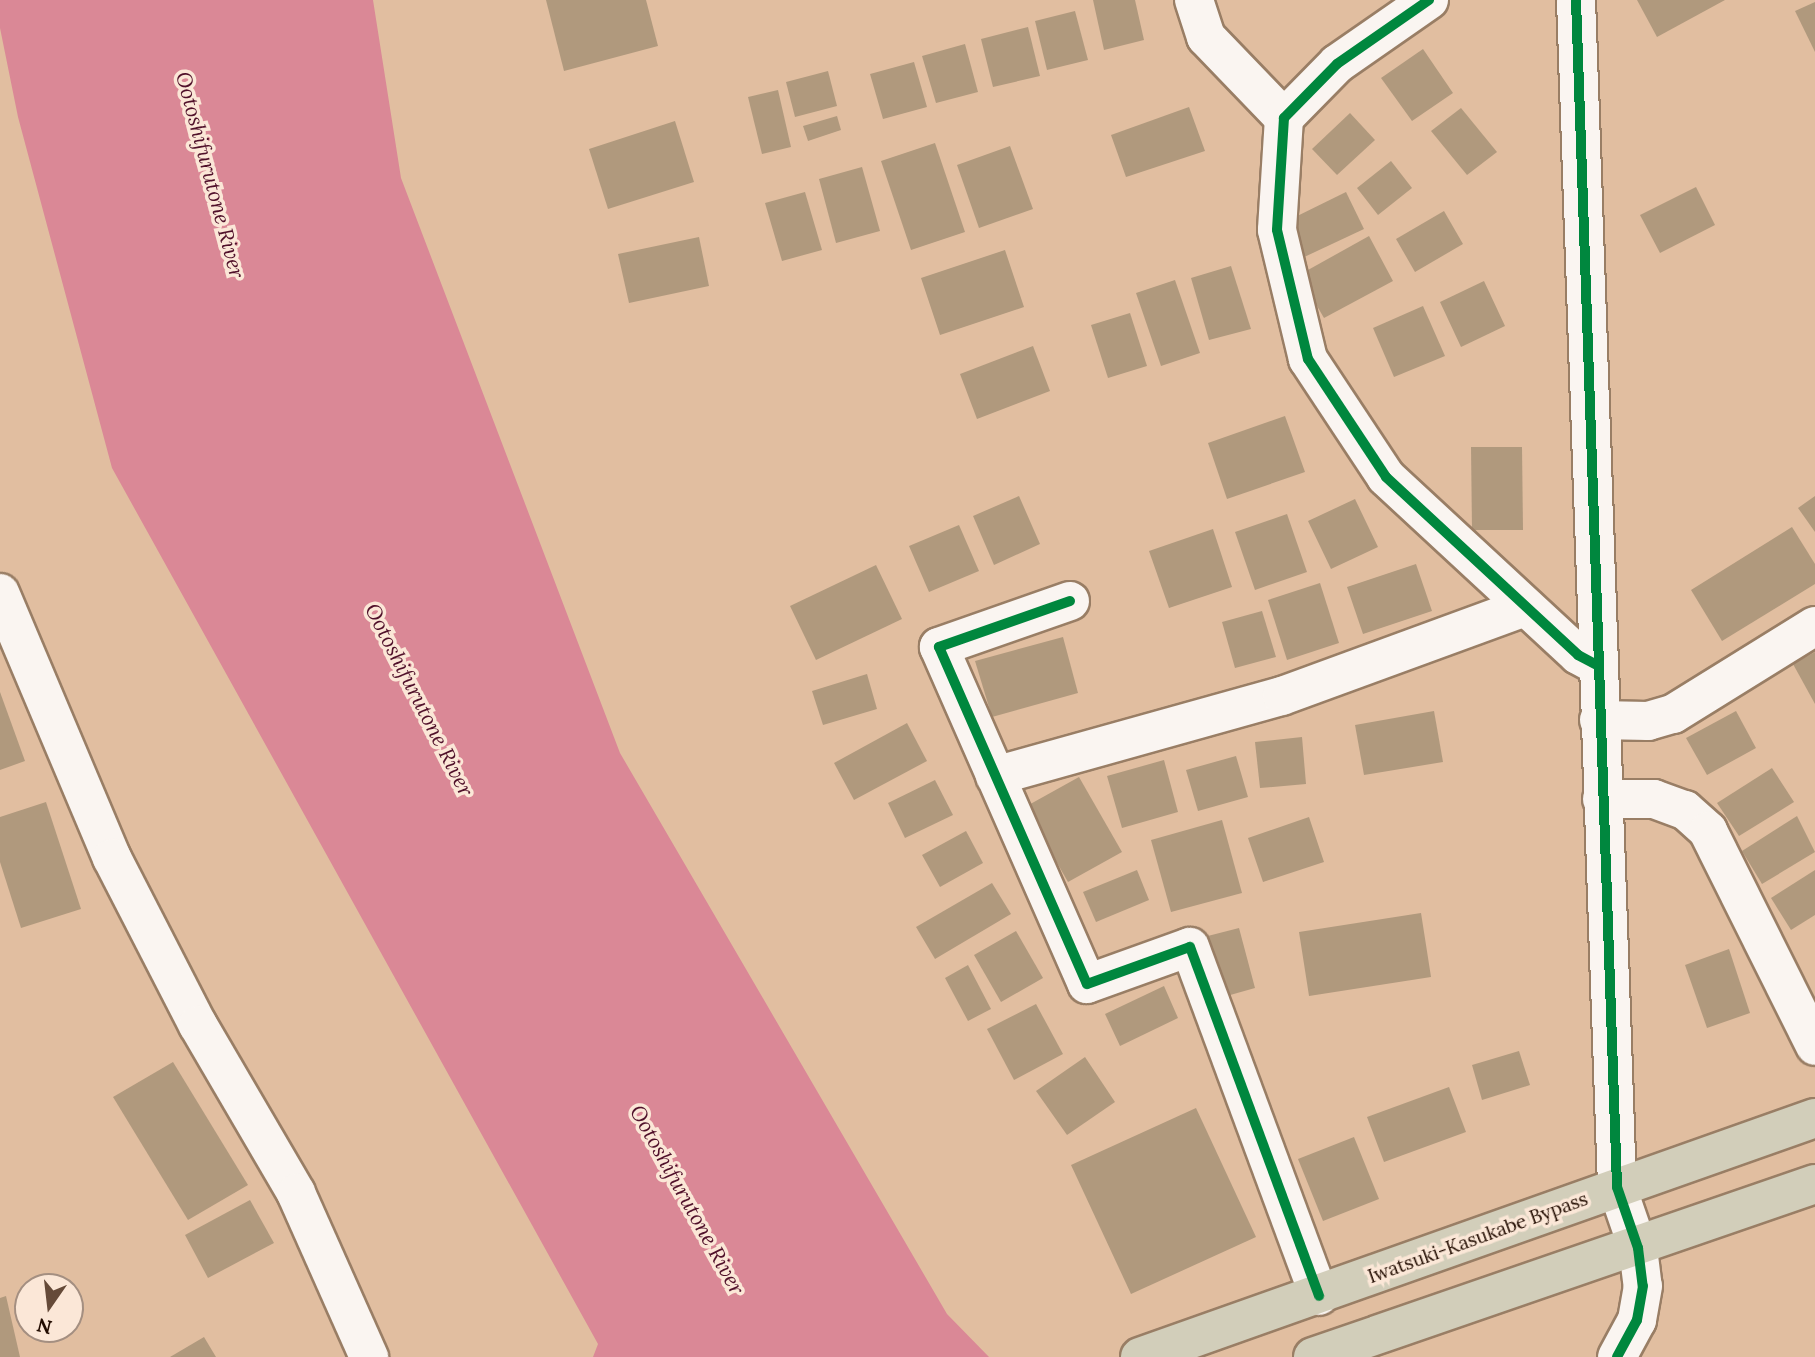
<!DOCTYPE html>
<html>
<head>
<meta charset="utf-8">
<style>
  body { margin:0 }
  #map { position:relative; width:1815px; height:1357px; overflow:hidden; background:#e1bea0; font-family:Lora,serif }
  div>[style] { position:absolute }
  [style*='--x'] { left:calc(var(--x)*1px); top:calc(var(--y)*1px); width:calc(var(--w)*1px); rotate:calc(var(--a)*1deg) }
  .water>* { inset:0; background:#da8896 }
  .building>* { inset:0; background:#b0997d }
  .roads { filter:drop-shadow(2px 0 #997e65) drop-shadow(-2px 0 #997e65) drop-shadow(0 2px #997e65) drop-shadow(0 -2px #997e65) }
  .minor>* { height:38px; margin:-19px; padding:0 19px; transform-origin:19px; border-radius:19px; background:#faf5f1 }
  .tertiary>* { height:38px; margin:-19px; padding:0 19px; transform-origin:19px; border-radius:19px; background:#faf5f1 }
  .trunk>* { height:38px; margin:-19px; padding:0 19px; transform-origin:19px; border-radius:19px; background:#d2ceba }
  .cycleway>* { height:10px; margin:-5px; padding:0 5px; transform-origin:5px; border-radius:5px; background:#00873e }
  span { translate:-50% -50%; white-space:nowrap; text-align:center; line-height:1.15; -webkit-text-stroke:7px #fbe7d7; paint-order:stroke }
  .street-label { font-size:19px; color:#220c00 }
  .water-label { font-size:21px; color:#50102a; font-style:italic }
  .north { position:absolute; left:14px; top:1273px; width:70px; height:70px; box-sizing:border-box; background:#fbe7d7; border:2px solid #a48f81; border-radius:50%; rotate:194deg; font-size:19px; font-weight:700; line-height:28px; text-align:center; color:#220c00 }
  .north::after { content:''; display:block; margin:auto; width:24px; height:32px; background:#654a38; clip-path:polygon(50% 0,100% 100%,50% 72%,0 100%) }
</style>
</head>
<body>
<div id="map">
  <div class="water">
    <i style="clip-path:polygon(0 0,373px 0,401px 178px,620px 753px,947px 1314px,989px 1357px,593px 1357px,598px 1344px,112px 468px,18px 117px,0 28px)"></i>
  </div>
  <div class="building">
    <i style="clip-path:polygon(546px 0,646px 0,658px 46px,564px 71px)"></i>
    <i style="clip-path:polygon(1093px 0,1135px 0,1144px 40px,1104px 50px)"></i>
    <i style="clip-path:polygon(1637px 0,1725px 0,1657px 37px)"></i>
    <i style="clip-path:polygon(1815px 2px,1815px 52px,1795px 11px)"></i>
    <i style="clip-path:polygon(1075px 11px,1088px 60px,1047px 70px,1035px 21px)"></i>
    <i style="clip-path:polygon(1028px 27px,1040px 76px,993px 87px,981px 39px)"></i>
    <i style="clip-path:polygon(965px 44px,978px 92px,936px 103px,922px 56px)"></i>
    <i style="clip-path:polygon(1423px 49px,1453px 93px,1412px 121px,1381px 78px)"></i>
    <i style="clip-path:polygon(914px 62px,927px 107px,883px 119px,870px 74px)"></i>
    <i style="clip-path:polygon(828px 71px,837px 106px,795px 117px,786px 82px)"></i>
    <i style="clip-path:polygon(778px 90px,791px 147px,762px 154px,748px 97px)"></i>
    <i style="clip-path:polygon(1189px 107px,1205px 151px,1126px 177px,1111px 135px)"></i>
    <i style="clip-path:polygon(1461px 108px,1497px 152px,1467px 175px,1431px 131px)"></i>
    <i style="clip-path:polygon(1350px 113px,1375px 140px,1337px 175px,1312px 149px)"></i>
    <i style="clip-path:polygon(837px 116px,841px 130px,808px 141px,803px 126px)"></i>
    <i style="clip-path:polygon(675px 121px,694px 182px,608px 209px,589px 149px)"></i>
    <i style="clip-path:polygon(935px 143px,965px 232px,911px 250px,881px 161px)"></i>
    <i style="clip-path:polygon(1010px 146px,1033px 209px,979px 228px,957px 165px)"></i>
    <i style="clip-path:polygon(1391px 161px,1412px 188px,1378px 215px,1357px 188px)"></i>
    <i style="clip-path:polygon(862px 167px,880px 231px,836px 243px,819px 179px)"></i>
    <i style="clip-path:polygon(1696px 187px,1715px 225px,1660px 253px,1640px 215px)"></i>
    <i style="clip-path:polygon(805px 192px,822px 250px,782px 261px,765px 203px)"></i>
    <i style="clip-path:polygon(1346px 192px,1364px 229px,1300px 259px,1283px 223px)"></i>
    <i style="clip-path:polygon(1444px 211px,1463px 244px,1415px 272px,1396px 239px)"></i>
    <i style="clip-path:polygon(1369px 236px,1393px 281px,1324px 318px,1299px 275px)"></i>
    <i style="clip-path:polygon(699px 237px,709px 286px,629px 303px,618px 254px)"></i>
    <i style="clip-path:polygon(1005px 250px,1024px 307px,940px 335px,921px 278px)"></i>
    <i style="clip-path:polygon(1231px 266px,1251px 329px,1209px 340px,1191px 278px)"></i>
    <i style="clip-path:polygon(1175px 280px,1200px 353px,1161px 366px,1136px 293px)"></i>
    <i style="clip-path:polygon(1484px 281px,1505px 326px,1461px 347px,1440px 302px)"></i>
    <i style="clip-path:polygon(1423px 306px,1445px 356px,1394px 377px,1373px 328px)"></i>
    <i style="clip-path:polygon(1130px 313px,1147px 366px,1108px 378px,1091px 325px)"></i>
    <i style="clip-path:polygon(1033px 346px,1050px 391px,977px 419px,960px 374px)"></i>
    <i style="clip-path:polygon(1285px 416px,1305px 472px,1227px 499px,1208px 443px)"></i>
    <i style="clip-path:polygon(1471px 447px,1522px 447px,1523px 530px,1472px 530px)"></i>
    <i style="clip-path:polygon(1019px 496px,1040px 544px,994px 565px,973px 516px)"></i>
    <i style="clip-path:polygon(1815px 496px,1815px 532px,1798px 508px)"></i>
    <i style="clip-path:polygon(1355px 499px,1378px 547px,1331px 569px,1308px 521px)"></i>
    <i style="clip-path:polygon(1287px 514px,1307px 572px,1255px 590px,1235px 532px)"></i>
    <i style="clip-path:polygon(959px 525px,979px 571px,929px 592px,909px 546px)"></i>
    <i style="clip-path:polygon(1792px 527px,1815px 564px,1815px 584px,1722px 641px,1691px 590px)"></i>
    <i style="clip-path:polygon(1213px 529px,1232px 587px,1169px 608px,1149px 551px)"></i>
    <i style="clip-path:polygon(1416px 564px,1432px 611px,1363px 634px,1347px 587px)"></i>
    <i style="clip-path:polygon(876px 565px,902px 619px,816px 660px,790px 606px)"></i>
    <i style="clip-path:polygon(1320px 583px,1339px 643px,1287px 660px,1268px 600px)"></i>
    <i style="clip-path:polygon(1262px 611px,1276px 657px,1235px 668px,1222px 622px)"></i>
    <i style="clip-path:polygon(1063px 637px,1078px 693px,992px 717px,975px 661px)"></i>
    <i style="clip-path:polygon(1815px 652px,1815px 704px,1793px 664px)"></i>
    <i style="clip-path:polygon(867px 674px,877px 709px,823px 725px,812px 691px)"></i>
    <i style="clip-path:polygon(0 692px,25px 761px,0 770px)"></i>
    <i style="clip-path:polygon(1434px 711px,1443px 762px,1364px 775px,1355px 725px)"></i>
    <i style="clip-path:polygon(1736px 711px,1756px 748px,1707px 775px,1686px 738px)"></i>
    <i style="clip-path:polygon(907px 723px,927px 761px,854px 800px,834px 763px)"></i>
    <i style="clip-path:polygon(1302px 737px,1306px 784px,1260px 788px,1255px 742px)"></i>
    <i style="clip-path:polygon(1236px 756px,1248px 797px,1198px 811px,1186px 770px)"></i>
    <i style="clip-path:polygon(1164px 760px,1178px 812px,1122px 828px,1107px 776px)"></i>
    <i style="clip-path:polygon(1772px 768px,1794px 802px,1739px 836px,1717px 803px)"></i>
    <i style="clip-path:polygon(1079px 777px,1122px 852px,1068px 882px,1025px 807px)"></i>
    <i style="clip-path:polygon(935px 780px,953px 815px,905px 838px,888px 803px)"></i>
    <i style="clip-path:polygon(46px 802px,81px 909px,21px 928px,0 862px,0 817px)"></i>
    <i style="clip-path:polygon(1797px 816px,1815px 852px,1762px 884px,1742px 851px)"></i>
    <i style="clip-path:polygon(1309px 817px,1324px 862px,1263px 882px,1248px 838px)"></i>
    <i style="clip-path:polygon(1222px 820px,1242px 893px,1171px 912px,1151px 840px)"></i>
    <i style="clip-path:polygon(966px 831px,983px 863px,940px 887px,922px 855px)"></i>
    <i style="clip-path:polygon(1137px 870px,1149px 900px,1096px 922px,1083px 892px)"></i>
    <i style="clip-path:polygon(1815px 870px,1815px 915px,1791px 930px,1771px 898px)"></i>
    <i style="clip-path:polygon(992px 883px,1011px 914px,935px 959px,916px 927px)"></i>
    <i style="clip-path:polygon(1421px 913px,1431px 977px,1309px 996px,1299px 932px)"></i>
    <i style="clip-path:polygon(1239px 928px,1255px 988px,1216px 999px,1200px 938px)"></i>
    <i style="clip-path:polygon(1016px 931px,1043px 978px,1001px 1002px,974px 955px)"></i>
    <i style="clip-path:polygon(1729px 949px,1750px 1013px,1707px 1028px,1685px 965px)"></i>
    <i style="clip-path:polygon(968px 965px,991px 1009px,968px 1021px,945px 978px)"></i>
    <i style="clip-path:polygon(1164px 986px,1178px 1018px,1120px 1046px,1105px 1014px)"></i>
    <i style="clip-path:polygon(1036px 1004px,1063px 1054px,1014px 1080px,987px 1029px)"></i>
    <i style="clip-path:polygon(1519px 1051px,1530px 1085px,1482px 1100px,1472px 1065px)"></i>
    <i style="clip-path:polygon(1085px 1057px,1115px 1102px,1067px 1135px,1036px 1091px)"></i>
    <i style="clip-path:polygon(173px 1062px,248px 1185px,188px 1220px,113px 1097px)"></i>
    <i style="clip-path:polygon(1449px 1087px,1466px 1132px,1384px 1162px,1367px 1117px)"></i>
    <i style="clip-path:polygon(1196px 1108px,1256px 1237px,1131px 1294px,1071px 1165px)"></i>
    <i style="clip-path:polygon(1354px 1137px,1379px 1199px,1323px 1221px,1298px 1159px)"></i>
    <i style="clip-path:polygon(250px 1200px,274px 1243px,208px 1278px,185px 1235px)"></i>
    <i style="clip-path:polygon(6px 1296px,20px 1357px,0 1357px,0 1298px)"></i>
    <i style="clip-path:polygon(204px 1337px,216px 1357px,170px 1357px)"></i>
  </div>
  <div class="roads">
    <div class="minor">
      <i style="--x:1194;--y:0;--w:39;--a:72"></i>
      <i style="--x:1206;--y:37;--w:112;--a:46.1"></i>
      <i style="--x:1429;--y:0;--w:112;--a:145.2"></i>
      <i style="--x:1337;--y:64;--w:76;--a:134.5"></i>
      <i style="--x:1284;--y:118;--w:112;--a:93.6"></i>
      <i style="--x:1277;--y:230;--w:133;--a:76.5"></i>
      <i style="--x:1308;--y:359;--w:141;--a:56.5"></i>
      <i style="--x:1386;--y:477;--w:262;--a:42.8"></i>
      <i style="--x:1578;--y:655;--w:21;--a:28"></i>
      <i style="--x:0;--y:593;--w:288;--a:67.1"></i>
      <i style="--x:112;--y:858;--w:188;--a:62.8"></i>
      <i style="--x:198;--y:1025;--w:194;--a:59.7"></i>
      <i style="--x:296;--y:1193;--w:180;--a:66"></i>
      <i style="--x:1070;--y:601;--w:139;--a:160.7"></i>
      <i style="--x:939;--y:647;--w:368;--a:66.3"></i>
      <i style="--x:1087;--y:984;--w:109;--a:-19.8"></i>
      <i style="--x:1190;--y:947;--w:372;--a:69.7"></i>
      <i style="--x:1599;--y:720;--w:49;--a:1.2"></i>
      <i style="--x:1648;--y:721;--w:26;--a:-16"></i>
      <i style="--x:1673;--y:714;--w:167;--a:-31.8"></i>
      <i style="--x:995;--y:776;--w:298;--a:-15.6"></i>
      <i style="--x:1282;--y:696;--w:259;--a:-20.1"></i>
      <i style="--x:1602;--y:799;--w:52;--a:0"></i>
      <i style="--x:1654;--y:799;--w:33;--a:20"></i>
      <i style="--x:1685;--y:810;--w:31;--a:42"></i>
      <i style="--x:1708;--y:831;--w:240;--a:63.5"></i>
      <i style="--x:1617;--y:1187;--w:65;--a:71"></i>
      <i style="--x:1638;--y:1248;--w:38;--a:83"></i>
      <i style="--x:1643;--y:1286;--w:35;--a:100"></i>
      <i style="--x:1637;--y:1320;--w:42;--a:118.4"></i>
    </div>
    <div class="tertiary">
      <i style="--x:1576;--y:0;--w:1188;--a:88.02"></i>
    </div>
    <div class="trunk">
      <i style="--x:1140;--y:1357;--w:716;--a:-19.5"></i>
      <i style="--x:1313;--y:1357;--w:531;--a:-19.02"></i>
    </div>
  </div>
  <div class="cycleway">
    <i style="--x:1429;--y:0;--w:112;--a:145.2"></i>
    <i style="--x:1337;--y:64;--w:76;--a:134.5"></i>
    <i style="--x:1284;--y:118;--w:112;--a:93.6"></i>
    <i style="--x:1277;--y:230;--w:133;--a:76.5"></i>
    <i style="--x:1308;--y:359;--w:141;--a:56.5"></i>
    <i style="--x:1386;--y:477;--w:262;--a:42.8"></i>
    <i style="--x:1578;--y:655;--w:21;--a:28"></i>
    <i style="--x:1576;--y:0;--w:1188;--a:88.02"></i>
    <i style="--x:1617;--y:1187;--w:65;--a:71"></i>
    <i style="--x:1638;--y:1248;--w:38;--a:83"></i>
    <i style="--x:1643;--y:1286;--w:35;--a:100"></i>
    <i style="--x:1637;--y:1320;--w:42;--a:118.4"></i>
    <i style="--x:1070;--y:601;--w:139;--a:160.7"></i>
    <i style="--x:939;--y:647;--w:368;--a:66.3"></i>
    <i style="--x:1087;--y:984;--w:109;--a:-19.8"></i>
    <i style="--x:1190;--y:947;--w:372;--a:69.7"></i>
  </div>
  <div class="street-label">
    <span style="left:1478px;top:1238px;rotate:-20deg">Iwatsuki-Kasukabe Bypass</span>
  </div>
  <div class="water-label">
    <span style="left:210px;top:175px;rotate:75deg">Ootoshifurutone River</span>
    <span style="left:419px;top:700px;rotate:63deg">Ootoshifurutone River</span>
    <span style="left:687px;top:1200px;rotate:61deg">Ootoshifurutone River</span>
  </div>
  <div class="north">N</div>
</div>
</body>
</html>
